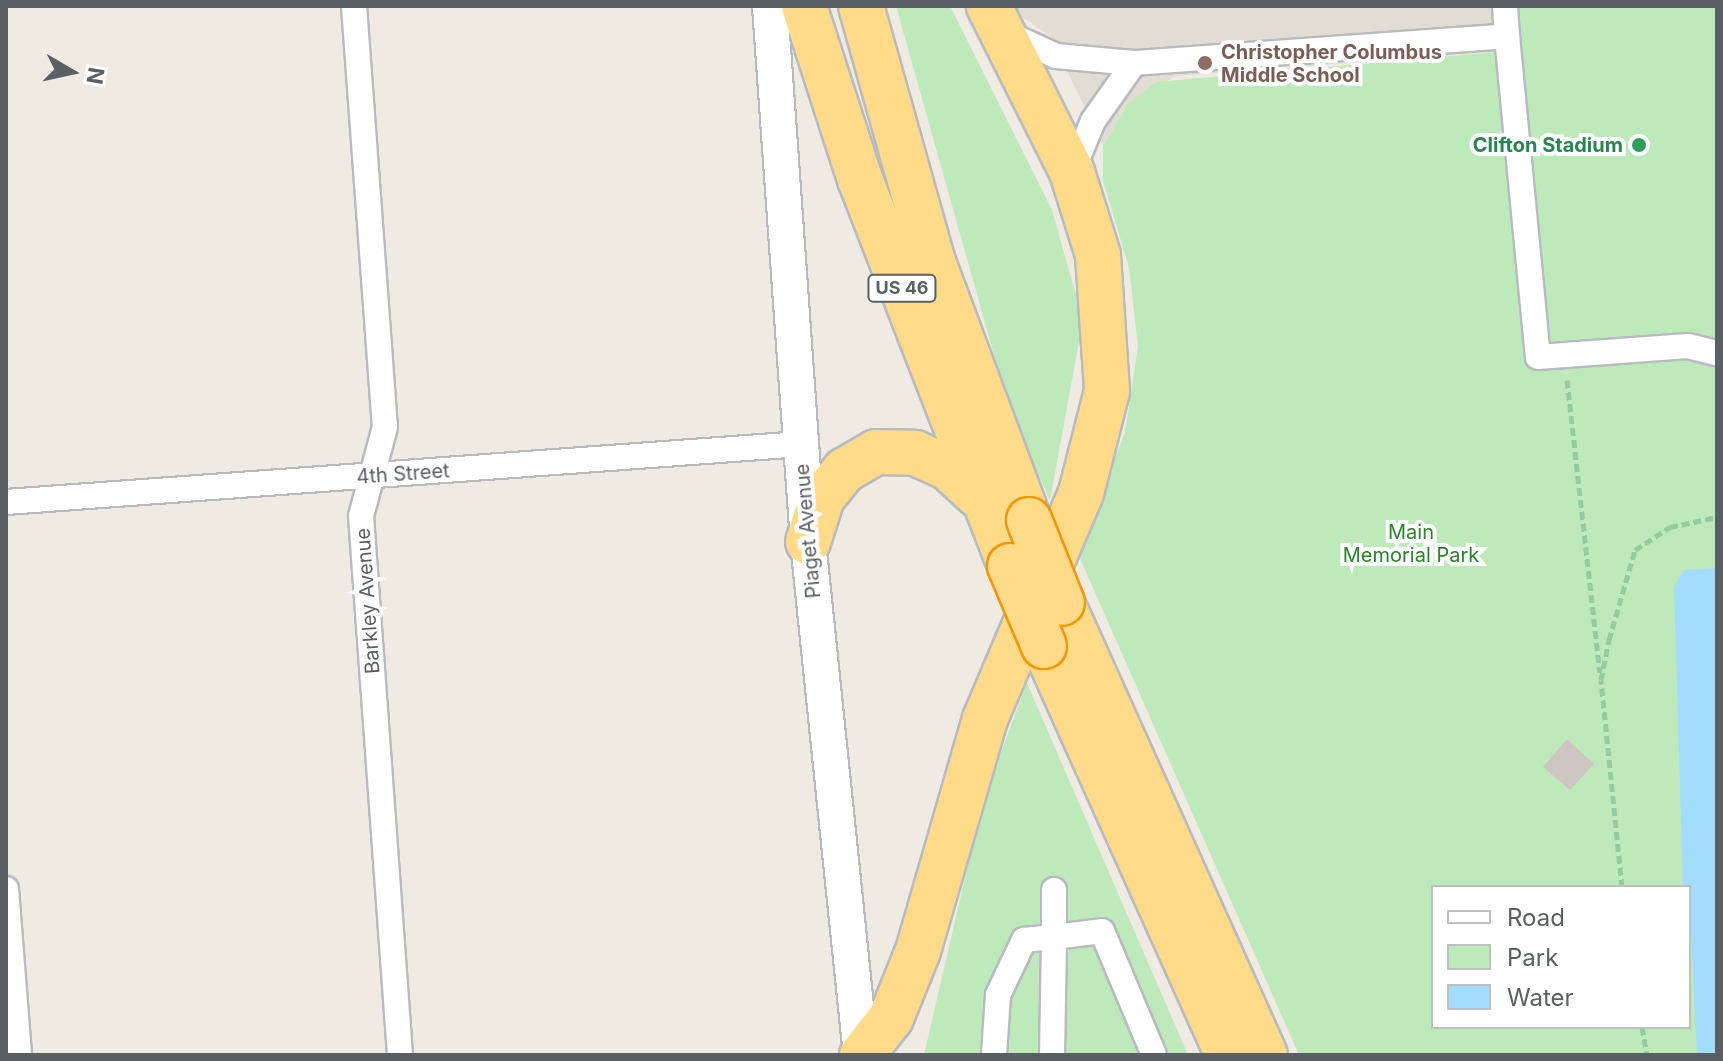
<!DOCTYPE html>
<html>
<head>
<meta charset="utf-8">
<style>
  body { margin:0 }
  #map { position:relative; width:1723px; height:1061px; overflow:hidden; background:#efebe2; font-family:Inter,sans-serif }
  div>[style] { position:absolute }
  [style*='--x'] { left:calc(var(--x)*1px); top:calc(var(--y)*1px); width:calc(var(--w)*1px); rotate:calc(var(--a)*1deg) }
  .education>* { inset:0; background:#e1ddd2 }
  .green>* { inset:0; background:#bee9bb }
  .water>* { inset:0; background:#a2dcff }
  .building>* { inset:0; background:#ccc8c1 }
  .path>* { height:5px; margin-top:-2.5px; transform-origin:0; background:repeating-linear-gradient(90deg,#94cba0 0 8px,transparent 0 12px) }
  .roads { filter:drop-shadow(2px 0 #b7bbc0) drop-shadow(-2px 0 #b7bbc0) drop-shadow(0 2px #b7bbc0) drop-shadow(0 -2px #b7bbc0) }
  .street>* { height:24px; margin:-12px; padding:0 12px; transform-origin:12px; border-radius:12px; background:#fff }
  .secondary>* { height:34px; margin:-17px; padding:0 17px; transform-origin:17px; border-radius:17px; background:#fff }
  .highway>* { height:44px; margin:-22px; padding:0 22px; transform-origin:22px; border-radius:22px; background:#ffda89 }
  .bridges { filter:drop-shadow(2px 0 #f19800) drop-shadow(-2px 0 #f19800) drop-shadow(0 2px #f19800) drop-shadow(0 -2px #f19800) }
  .highway-bridge>* { height:44px; margin:-22px; padding:0 22px; transform-origin:22px; border-radius:22px; background:#ffda89 }
  .dots>* { width:22px; height:22px; translate:-50% -50%; box-sizing:border-box; border:4px solid #fff; border-radius:50% }
  span { translate:-50% -50%; white-space:nowrap; text-align:center; line-height:1.15; -webkit-text-stroke:8px #fff; paint-order:stroke }
  .shield-label span { padding:2px 6px; background:#fff; border:2px solid; border-radius:6px; -webkit-text-stroke-width:0 }
  .shield-label { font-size:18px; color:#5a5f64; font-weight:700 }
  .education-label { font-size:20px; color:#785e54; font-weight:700 }
  .left { translate:0 -50%; text-align:left }
  .leisure-label { font-size:20px; color:#27864d; font-weight:700 }
  .right { translate:-100% -50%; text-align:right }
  .street-label { font-size:20px; color:#5a5f64 }
  .park-label { font-size:20px; color:#2b832b }
  .frame { position:absolute; inset:0; border:8px solid #5a5f64; pointer-events:none }
  .legend { position:absolute; left:1431px; top:885px; width:260px; height:144px; box-sizing:border-box; background:#fff; border:2px solid #bdbfc1; margin:0; padding:10px 14px; list-style:none; font-size:24px; color:#5a5f64 }
  .legend li { display:flex; align-items:center; gap:16px; height:40px }
  .legend b { width:40px; border:2px solid #bdbfc1 }
  .north { position:absolute; left:32px; top:32px; width:80px; height:80px; -webkit-text-stroke:6px #fff; paint-order:stroke; rotate:99deg; font-size:22px; font-weight:700; line-height:32px; text-align:center; color:#5a5f64 }
  .north::after { content:''; display:block; margin:auto; width:28px; height:36px; background:#5a5f64; clip-path:polygon(50% 0,100% 100%,50% 72%,0 100%) }
</style>
</head>
<body>
<div id="map">
  <div class="education">
    <i style="clip-path:polygon(1007px 6px,1516px 6px,1519px 50px,1175px 76px,1127px 105px,1103px 146px,1051px 37px)"></i>
  </div>
  <div class="green">
    <i style="clip-path:polygon(896px 6px,950px 6px,1052px 210px,1083px 320px,1050px 500px,1012px 419px)"></i>
    <i style="clip-path:polygon(evenodd,1516px 6px,1717px 6px,1717px 1055px,1299px 1055px,1078px 554px,1125px 432px,1138px 347px,1129px 268px,1103px 181px,1103px 146px,1127px 105px,1156px 82px,1519px 50px,1516px 6px,1433px 887px,1689px 887px,1689px 1027px,1433px 1027px,1433px 887px)"></i>
    <i style="clip-path:polygon(1027px 683px,1188px 1055px,924px 1055px,983px 800px)"></i>
  </div>
  <div class="water">
    <i style="clip-path:polygon(1717px 568px,1717px 1055px,1697px 1055px,1689px 887px,1683px 887px,1674px 587px,1684px 570px)"></i>
  </div>
  <div class="building">
    <i style="clip-path:polygon(1567px 739px,1594px 764px,1570px 790px,1543px 767px)"></i>
  </div>
  <div class="path">
    <i style="--x:1567;--y:380;--w:294;--a:83.6"></i>
    <i style="--x:1622;--y:887;--w:208;--a:-95.8"></i>
    <i style="--x:1601;--y:680;--w:41;--a:-78.7"></i>
    <i style="--x:1609;--y:640;--w:94;--a:-73.9"></i>
    <i style="--x:1635;--y:550;--w:42;--a:-33.3"></i>
    <i style="--x:1670;--y:527;--w:48;--a:-12"></i>
    <i style="--x:1642;--y:1027;--w:28;--a:80"></i>
  </div>
  <div class="roads">
    <div class="street">
      <i style="--x:354;--y:6;--w:422;--a:85.8"></i>
      <i style="--x:385;--y:427;--w:92;--a:105.1"></i>
      <i style="--x:361;--y:516;--w:540;--a:85.86"></i>
      <i style="--x:1006;--y:33;--w:55;--a:24.7"></i>
      <i style="--x:1056;--y:56;--w:78;--a:5.1"></i>
      <i style="--x:1507;--y:36;--w:322;--a:84.5"></i>
      <i style="--x:1538;--y:357;--w:150;--a:-4.2"></i>
      <i style="--x:1688;--y:346;--w:30;--a:14"></i>
      <i style="--x:1072;--y:172;--w:55;--a:-67.6"></i>
      <i style="--x:1093;--y:121;--w:71;--a:-54.7"></i>
      <i style="--x:1134;--y:63;--w:374;--a:-4.1"></i>
      <i style="--x:1507;--y:36;--w:30;--a:-94"></i>
      <i style="--x:6;--y:502;--w:797;--a:-4.17"></i>
      <i style="--x:6;--y:889;--w:167;--a:85.5"></i>
      <i style="--x:994;--y:1055;--w:60;--a:-86.2"></i>
      <i style="--x:998;--y:995;--w:61;--a:-64.7"></i>
      <i style="--x:1024;--y:940;--w:30;--a:-6"></i>
      <i style="--x:1054;--y:937;--w:47;--a:-90"></i>
      <i style="--x:1052;--y:1055;--w:118;--a:-89"></i>
      <i style="--x:1054;--y:937;--w:48;--a:-7.1"></i>
      <i style="--x:1102;--y:931;--w:134;--a:67.2"></i>
    </div>
    <div class="secondary">
      <i style="--x:770;--y:6;--w:537;--a:85.94"></i>
      <i style="--x:808;--y:542;--w:516;--a:84.1"></i>
    </div>
    <div class="highway">
      <i style="--x:804;--y:6;--w:182;--a:72.1"></i>
      <i style="--x:860;--y:179;--w:415;--a:68.8"></i>
      <i style="--x:861;--y:6;--w:266;--a:74.3"></i>
      <i style="--x:933;--y:262;--w:275;--a:69.6"></i>
      <i style="--x:808;--y:542;--w:46;--a:-72.3"></i>
      <i style="--x:822;--y:498;--w:36;--a:-51"></i>
      <i style="--x:845;--y:470;--w:36;--a:-30"></i>
      <i style="--x:876;--y:452;--w:39;--a:1"></i>
      <i style="--x:915;--y:453;--w:36;--a:24"></i>
      <i style="--x:948;--y:468;--w:45;--a:42.3"></i>
      <i style="--x:1062;--y:603;--w:495;--a:65.8"></i>
      <i style="--x:1044;--y:646;--w:448;--a:65.8"></i>
      <i style="--x:862;--y:1055;--w:47;--a:-51.9"></i>
      <i style="--x:891;--y:1018;--w:72;--a:-68.1"></i>
      <i style="--x:918;--y:951;--w:241;--a:-73.9"></i>
      <i style="--x:985;--y:719;--w:246;--a:-67"></i>
      <i style="--x:1081;--y:493;--w:105;--a:-75.7"></i>
      <i style="--x:1107;--y:391;--w:136;--a:-93.8"></i>
      <i style="--x:1098;--y:255;--w:87;--a:-107.4"></i>
      <i style="--x:1072;--y:172;--w:186;--a:-116.6"></i>
    </div>
  </div>
  <div class="bridges">
    <div class="highway-bridge">
      <i style="--x:1029;--y:520;--w:89;--a:68.3"></i>
      <i style="--x:1010;--y:566;--w:87;--a:67"></i>
    </div>
  </div>
  <div class="dots">
    <i style="left:1205px;top:63px;background:#8d6e63"></i>
    <i style="left:1639px;top:145px;background:#2e9e5b"></i>
  </div>
  <div class="shield-label">
    <span style="left:902px;top:288px">US 46</span>
  </div>
  <div class="education-label">
    <span class="left" style="left:1221px;top:64px">Christopher Columbus<br>Middle School</span>
  </div>
  <div class="leisure-label">
    <span class="right" style="left:1623px;top:145px">Clifton Stadium</span>
  </div>
  <div class="street-label">
    <span style="left:403px;top:474px;rotate:-4deg">4th Street</span>
    <span style="left:808px;top:531px;rotate:-95deg">Piaget Avenue</span>
    <span style="left:368px;top:601px;rotate:-94deg">Barkley Avenue</span>
  </div>
  <div class="park-label">
    <span style="left:1411px;top:544px">Main<br>Memorial Park</span>
  </div>
  <div class="frame"></div>
  <ul class="legend">
  <li><b style="height:10px;background:#fff"></b>Road</li>
  <li><b style="height:22px;background:#bee9bb"></b>Park</li>
  <li><b style="height:22px;background:#a2dcff"></b>Water</li>
  </ul>
  <div class="north">N</div>
</div>
</body>
</html>
